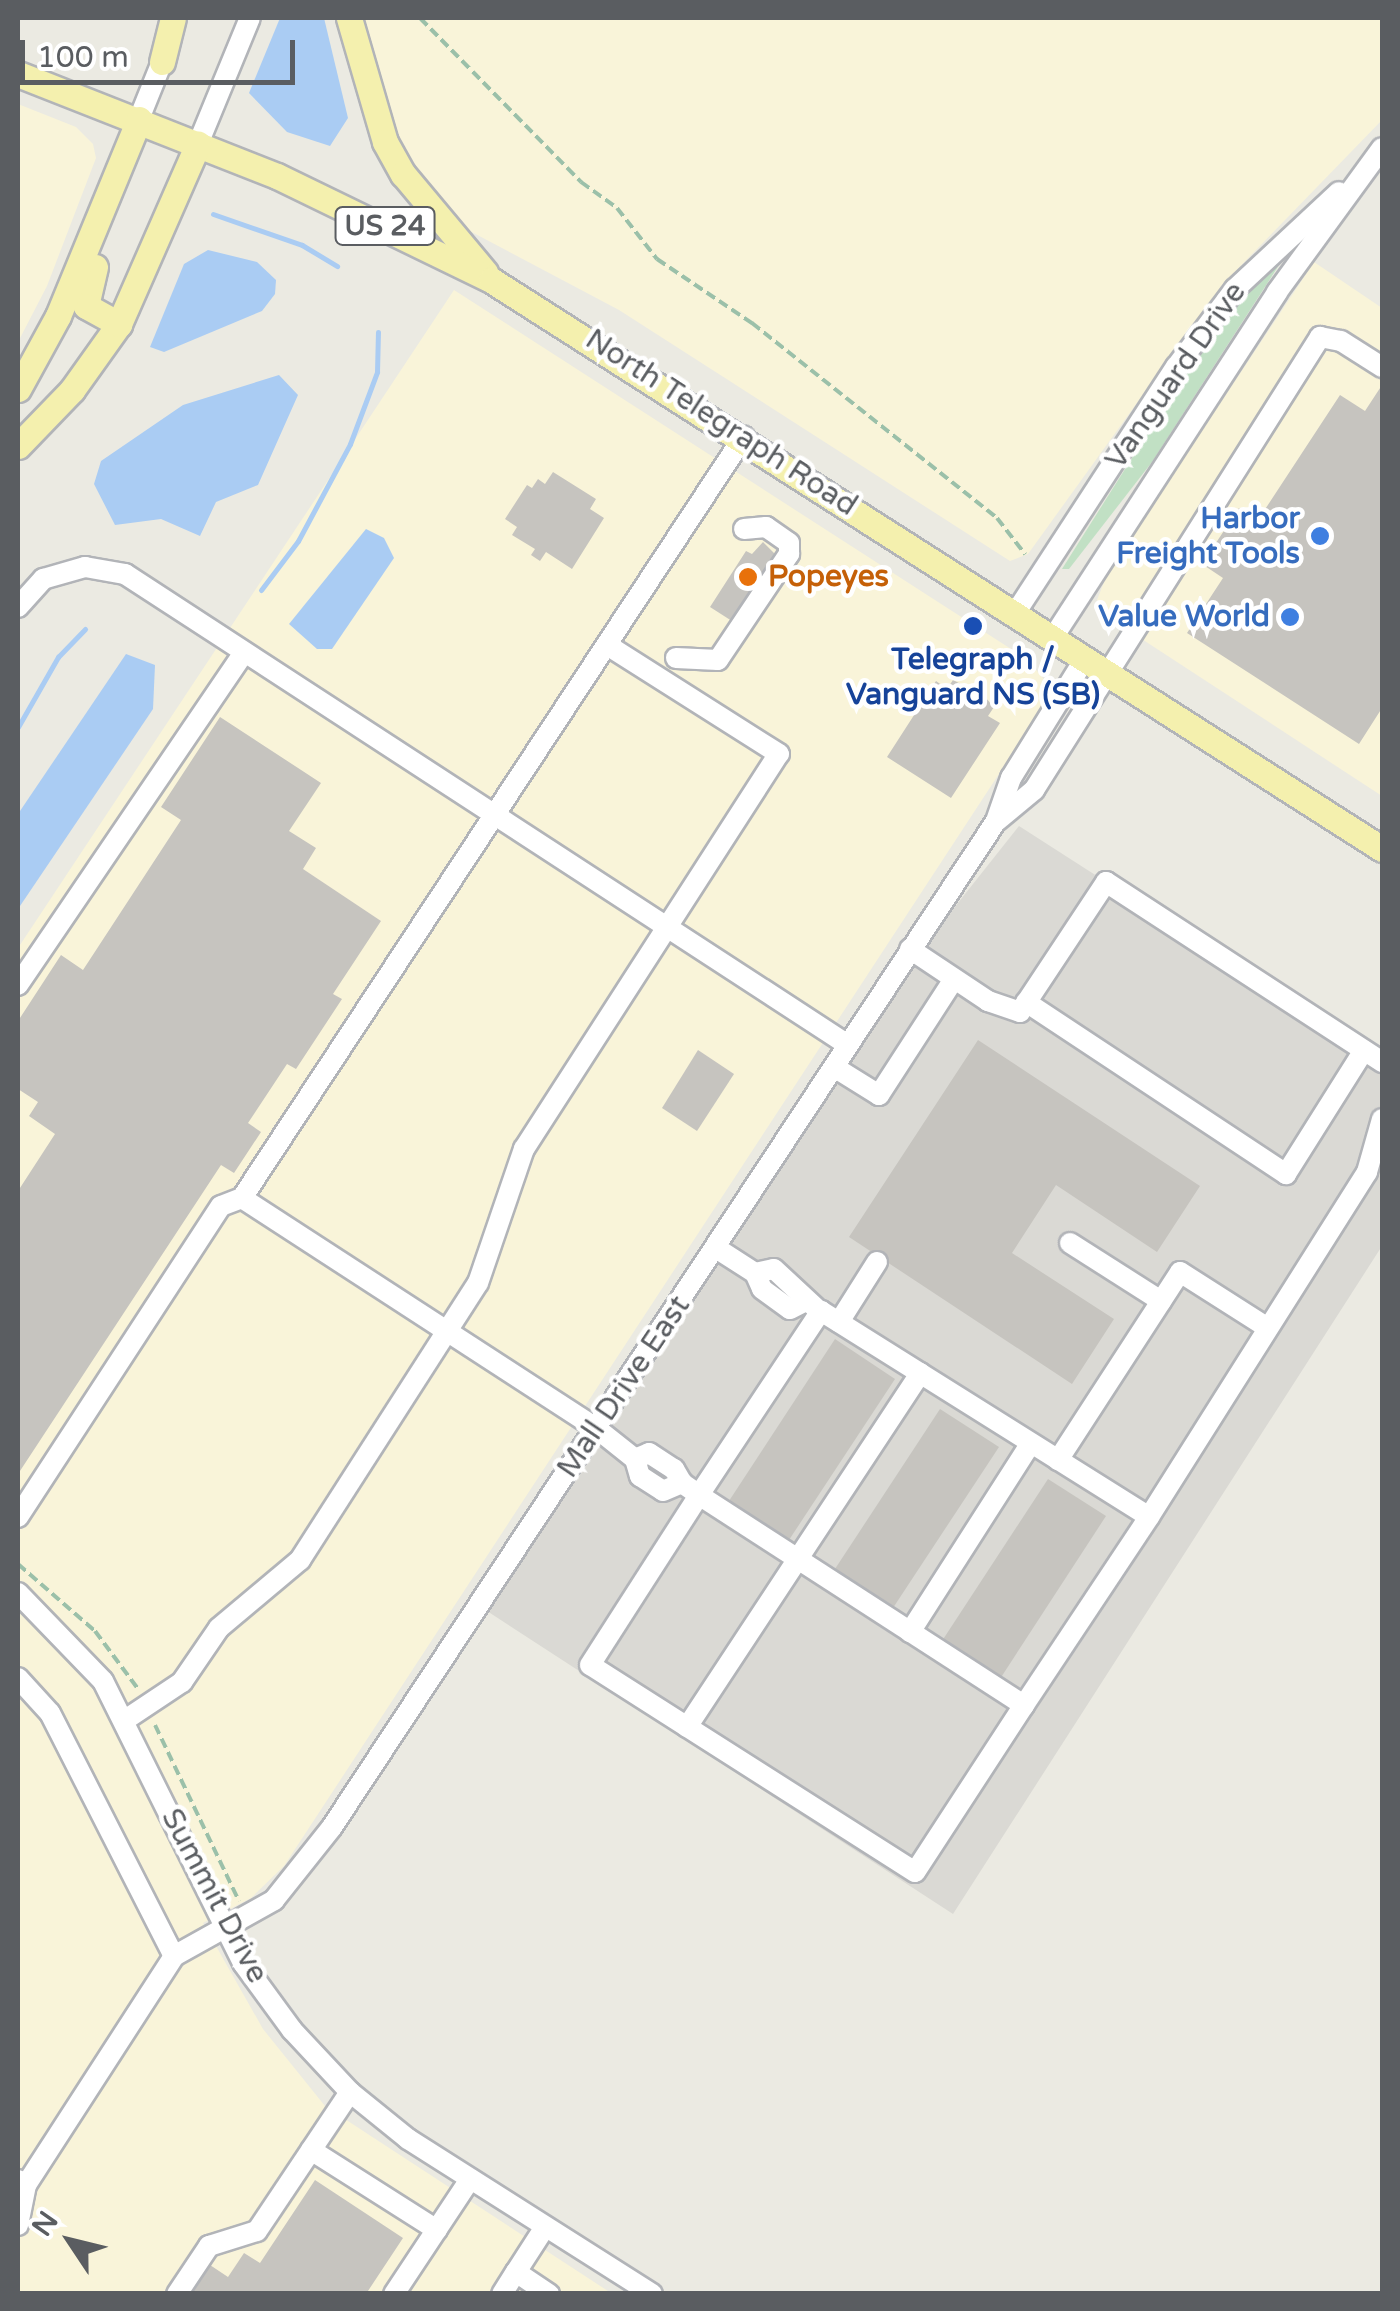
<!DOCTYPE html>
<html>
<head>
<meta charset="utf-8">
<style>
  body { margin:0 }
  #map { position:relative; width:1400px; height:2311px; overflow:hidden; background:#ebeae2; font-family:"Varela Round",sans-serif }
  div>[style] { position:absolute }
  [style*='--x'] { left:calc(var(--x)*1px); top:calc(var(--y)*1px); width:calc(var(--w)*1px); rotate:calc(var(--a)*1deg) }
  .commercial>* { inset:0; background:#f9f4d9 }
  .industrial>* { inset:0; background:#dad9d4 }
  .green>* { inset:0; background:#c1e0c4 }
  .water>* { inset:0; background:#aaccf3 }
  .stream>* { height:5px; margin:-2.5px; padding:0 2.5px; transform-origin:2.5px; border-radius:2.5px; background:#aaccf3 }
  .building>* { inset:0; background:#c6c4bf }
  .path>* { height:4px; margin-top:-2px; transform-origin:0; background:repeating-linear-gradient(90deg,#9bc0a9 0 10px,transparent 0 15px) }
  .roads { filter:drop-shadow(2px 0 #b2b4b8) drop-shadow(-2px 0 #b2b4b8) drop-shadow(0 2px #b2b4b8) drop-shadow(0 -2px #b2b4b8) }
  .minor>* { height:20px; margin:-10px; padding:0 10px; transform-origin:10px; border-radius:10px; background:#fff }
  .major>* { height:25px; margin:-12.5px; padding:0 12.5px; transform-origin:12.5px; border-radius:12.5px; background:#f4f0ae }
  .dots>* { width:28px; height:28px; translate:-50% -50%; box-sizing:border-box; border:5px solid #fff; border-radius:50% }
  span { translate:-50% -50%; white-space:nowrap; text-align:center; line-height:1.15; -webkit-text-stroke:9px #fff; paint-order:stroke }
  .shield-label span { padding:2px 8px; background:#fff; border:2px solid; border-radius:8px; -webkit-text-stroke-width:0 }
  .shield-label { font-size:28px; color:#5a5d61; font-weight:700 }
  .street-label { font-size:30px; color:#5a5d61 }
  .shop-label { font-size:30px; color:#366cbe; font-weight:700 }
  .right { translate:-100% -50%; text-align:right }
  .food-label { font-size:30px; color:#c56008; font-weight:700 }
  .left { translate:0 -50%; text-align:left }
  .transit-label { font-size:30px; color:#164399; font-weight:700 }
  .frame { position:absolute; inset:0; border:20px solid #5a5d61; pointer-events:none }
  .north { position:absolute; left:20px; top:2191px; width:100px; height:100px; -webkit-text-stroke:8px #fff; paint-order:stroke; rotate:305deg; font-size:28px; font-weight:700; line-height:40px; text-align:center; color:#5a5d61 }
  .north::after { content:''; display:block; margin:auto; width:35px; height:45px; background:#5a5d61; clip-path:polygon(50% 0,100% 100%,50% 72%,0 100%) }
  .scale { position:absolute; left:20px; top:40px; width:275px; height:45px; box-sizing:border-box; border:5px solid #5a5d61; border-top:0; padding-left:12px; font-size:30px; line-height:35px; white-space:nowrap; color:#5a5d61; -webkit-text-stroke:8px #fff; paint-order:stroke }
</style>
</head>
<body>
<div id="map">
  <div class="commercial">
    <i style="clip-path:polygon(359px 18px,1382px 18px,1382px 120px,1222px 285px,1028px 554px,1010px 561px,619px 310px,466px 229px,403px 160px)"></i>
    <i style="clip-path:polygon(18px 104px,76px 127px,93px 144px,96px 158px,47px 286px,18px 342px)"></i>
    <i style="clip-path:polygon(1314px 262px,1382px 308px,1382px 796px,1105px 615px,1097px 600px,1108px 572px)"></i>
    <i style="clip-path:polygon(454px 290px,1028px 660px,1047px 683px,1048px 699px,284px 1866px,251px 1898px,203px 1923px,263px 2029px,325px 2106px,611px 2293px,18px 2294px,18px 948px)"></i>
  </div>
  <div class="industrial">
    <i style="clip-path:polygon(1019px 826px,1382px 1059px,1382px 1246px,953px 1914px,487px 1611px,946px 918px)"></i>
  </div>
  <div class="green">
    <i style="clip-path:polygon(1281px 262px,1152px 462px,1069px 569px,1062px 569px,1185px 374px,1251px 287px)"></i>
  </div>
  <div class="water">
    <i style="clip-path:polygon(280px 18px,324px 18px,348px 118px,330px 146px,287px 132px,249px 93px)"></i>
    <i style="clip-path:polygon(208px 250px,257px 262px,276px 280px,275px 294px,262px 311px,164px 352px,150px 347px,184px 264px)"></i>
    <i style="clip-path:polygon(279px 375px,298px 395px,258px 485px,216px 502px,200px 536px,161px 519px,115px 525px,94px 484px,101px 461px,183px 405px)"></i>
    <i style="clip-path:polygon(366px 529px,384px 538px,394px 558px,332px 649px,317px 649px,289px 624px)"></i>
    <i style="clip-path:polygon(126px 654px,155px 665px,153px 709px,18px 909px,18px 814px)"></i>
  </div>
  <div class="stream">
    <i style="--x:213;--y:214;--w:94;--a:19.2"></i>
    <i style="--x:302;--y:245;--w:41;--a:31"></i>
    <i style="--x:261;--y:590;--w:61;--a:-52.9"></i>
    <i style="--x:298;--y:541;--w:110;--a:-61.8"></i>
    <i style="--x:350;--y:444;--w:77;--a:-69.4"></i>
    <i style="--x:377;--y:372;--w:40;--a:-88.6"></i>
    <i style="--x:18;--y:727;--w:81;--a:-60.3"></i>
    <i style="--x:58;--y:657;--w:39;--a:-46"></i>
  </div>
  <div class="building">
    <i style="clip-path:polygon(1382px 385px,1382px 708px,1359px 744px,1187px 633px,1223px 578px,1202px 564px,1239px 508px,1258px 520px,1340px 395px,1365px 411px)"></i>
    <i style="clip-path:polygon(553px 472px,596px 499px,590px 509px,604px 518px,572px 569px,546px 552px,540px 561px,531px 555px,535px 549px,512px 535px,517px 527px,505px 519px,527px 485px,532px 488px,538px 479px,545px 484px)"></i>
    <i style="clip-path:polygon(763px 542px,776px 555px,735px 623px,710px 607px,746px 551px,752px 554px)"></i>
    <i style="clip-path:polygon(953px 680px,984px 696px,994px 707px,988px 716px,1000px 723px,951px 798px,887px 757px,936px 681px,947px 689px)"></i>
    <i style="clip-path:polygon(220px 717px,321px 783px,289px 831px,316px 848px,303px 869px,381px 921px,333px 994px,342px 999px,296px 1069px,287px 1064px,248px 1123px,261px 1132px,234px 1173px,221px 1165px,18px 1474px,18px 1191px,55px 1134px,29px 1116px,38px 1102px,18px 1089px,18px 1021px,61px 955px,83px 970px,181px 820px,161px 807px)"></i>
    <i style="clip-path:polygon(978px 1040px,1200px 1186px,1157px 1252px,1056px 1185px,1012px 1253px,1114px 1319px,1072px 1384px,849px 1237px)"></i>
    <i style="clip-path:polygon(698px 1050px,734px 1074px,697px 1131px,662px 1108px)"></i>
    <i style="clip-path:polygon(835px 1339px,895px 1379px,787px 1543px,727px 1504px)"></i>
    <i style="clip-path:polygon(940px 1409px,999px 1447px,891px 1611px,833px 1572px)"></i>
    <i style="clip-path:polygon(1048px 1479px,1106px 1516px,998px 1682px,940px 1644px)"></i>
    <i style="clip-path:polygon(315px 2180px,403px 2238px,366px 2294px,191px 2294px,210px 2265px,228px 2277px,244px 2253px,260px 2263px)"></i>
  </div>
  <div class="path">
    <i style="--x:420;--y:18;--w:230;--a:45.5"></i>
    <i style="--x:581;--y:182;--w:44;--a:35.8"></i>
    <i style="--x:617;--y:208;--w:65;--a:51.9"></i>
    <i style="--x:657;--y:259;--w:115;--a:34"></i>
    <i style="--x:752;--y:323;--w:313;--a:38.5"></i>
    <i style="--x:997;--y:518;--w:46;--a:52.1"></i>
    <i style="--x:18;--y:1564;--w:102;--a:41"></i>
    <i style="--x:95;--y:1631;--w:72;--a:53.4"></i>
    <i style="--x:155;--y:1725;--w:195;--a:64.5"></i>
  </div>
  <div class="roads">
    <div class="minor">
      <i style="--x:139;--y:119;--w:72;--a:-68.1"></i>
      <i style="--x:198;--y:144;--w:136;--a:-67.6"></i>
      <i style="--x:18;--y:607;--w:38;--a:-48"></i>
      <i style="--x:43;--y:579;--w:44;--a:-15.9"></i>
      <i style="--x:85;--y:567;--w:41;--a:9.9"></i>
      <i style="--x:125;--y:574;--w:863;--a:33.08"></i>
      <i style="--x:1016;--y:612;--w:293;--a:-56.9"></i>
      <i style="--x:1176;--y:367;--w:98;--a:-52.9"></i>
      <i style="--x:1235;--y:289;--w:142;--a:-43"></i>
      <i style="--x:1054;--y:636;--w:410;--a:-57"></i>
      <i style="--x:1277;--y:292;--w:178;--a:-53.9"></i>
      <i style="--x:676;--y:658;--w:42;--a:2.7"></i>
      <i style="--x:718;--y:660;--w:128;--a:-56.2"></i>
      <i style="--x:789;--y:554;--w:11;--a:-90"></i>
      <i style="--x:789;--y:543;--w:28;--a:-145"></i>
      <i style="--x:766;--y:527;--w:22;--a:175"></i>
      <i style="--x:998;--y:820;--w:47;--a:-39.8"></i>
      <i style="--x:1034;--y:790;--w:536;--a:-57.73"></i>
      <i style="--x:1320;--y:337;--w:21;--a:11"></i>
      <i style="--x:1341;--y:341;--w:49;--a:32.4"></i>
      <i style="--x:910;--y:949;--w:94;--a:33.7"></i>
      <i style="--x:988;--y:1001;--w:34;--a:19"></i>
      <i style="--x:1020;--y:1012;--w:156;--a:-56.5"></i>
      <i style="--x:1106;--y:882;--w:330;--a:33.1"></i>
      <i style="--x:18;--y:985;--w:402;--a:-55.8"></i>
      <i style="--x:1026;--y:1002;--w:312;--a:33.5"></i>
      <i style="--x:1286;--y:1174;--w:146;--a:-57.8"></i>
      <i style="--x:834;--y:1067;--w:53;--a:31.9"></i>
      <i style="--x:879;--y:1095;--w:138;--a:-57.1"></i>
      <i style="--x:242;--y:1198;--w:422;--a:33"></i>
      <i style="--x:596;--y:1428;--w:50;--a:38.5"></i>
      <i style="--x:635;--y:1459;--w:18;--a:74"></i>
      <i style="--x:640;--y:1476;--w:27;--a:33"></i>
      <i style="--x:663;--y:1491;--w:21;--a:-23"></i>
      <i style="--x:1070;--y:1243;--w:108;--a:32.5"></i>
      <i style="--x:716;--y:1248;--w:46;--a:32.7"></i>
      <i style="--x:755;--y:1273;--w:17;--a:66"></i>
      <i style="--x:762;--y:1289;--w:34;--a:36"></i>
      <i style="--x:790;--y:1309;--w:18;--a:-27"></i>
      <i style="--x:755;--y:1273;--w:19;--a:-12"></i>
      <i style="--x:774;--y:1269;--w:57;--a:42.9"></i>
      <i style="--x:839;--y:1322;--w:71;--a:-57.7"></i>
      <i style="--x:635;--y:1459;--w:15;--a:-23"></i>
      <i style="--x:649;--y:1453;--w:30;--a:33"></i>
      <i style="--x:674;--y:1469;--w:16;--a:60"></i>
      <i style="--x:682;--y:1483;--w:21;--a:35"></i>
      <i style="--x:699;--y:1495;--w:387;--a:32.9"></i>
      <i style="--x:1024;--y:1705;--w:199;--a:123.1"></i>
      <i style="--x:915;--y:1872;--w:385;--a:-147.5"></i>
      <i style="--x:590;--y:1665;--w:202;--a:-57.3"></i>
      <i style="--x:699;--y:1495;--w:221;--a:-56.5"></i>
      <i style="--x:821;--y:1311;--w:387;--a:32.1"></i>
      <i style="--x:1149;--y:1517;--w:226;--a:123.6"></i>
      <i style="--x:1058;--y:1460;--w:224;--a:-57"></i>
      <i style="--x:1180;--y:1272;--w:104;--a:32.5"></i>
      <i style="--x:18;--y:1517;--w:371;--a:-56.9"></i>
      <i style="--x:221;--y:1206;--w:22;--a:-21"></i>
      <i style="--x:242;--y:1198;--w:912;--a:-56.62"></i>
      <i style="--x:1149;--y:1517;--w:408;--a:-57.7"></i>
      <i style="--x:1367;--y:1172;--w:55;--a:-74.2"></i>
      <i style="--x:18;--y:1593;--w:122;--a:46"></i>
      <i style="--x:103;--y:1681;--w:315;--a:63.6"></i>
      <i style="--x:243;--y:1963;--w:83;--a:53.8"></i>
      <i style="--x:292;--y:2030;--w:85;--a:46.9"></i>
      <i style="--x:350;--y:2092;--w:75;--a:39"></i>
      <i style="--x:408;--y:2139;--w:289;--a:32.4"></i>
      <i style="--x:910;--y:1632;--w:224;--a:-57.4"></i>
      <i style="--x:18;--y:1678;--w:47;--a:47.6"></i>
      <i style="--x:50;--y:1713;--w:273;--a:63"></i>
      <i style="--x:125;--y:1720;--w:69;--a:-33.7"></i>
      <i style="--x:182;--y:1682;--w:65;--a:-55.6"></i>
      <i style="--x:219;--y:1628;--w:106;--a:-40"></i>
      <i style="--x:300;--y:1560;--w:329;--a:-57.3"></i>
      <i style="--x:478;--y:1283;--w:142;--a:-71.1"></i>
      <i style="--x:524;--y:1149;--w:470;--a:-57.2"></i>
      <i style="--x:779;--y:754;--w:204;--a:-147.6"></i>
      <i style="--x:687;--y:1727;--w:424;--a:-56.6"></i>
      <i style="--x:311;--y:2150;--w:149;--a:32.4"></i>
      <i style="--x:18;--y:2180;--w:9;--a:32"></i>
      <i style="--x:26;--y:2185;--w:273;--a:-57.1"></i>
      <i style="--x:174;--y:1956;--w:115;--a:-29.2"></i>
      <i style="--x:274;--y:1900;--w:93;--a:-51.5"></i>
      <i style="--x:332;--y:1827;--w:1205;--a:-56.57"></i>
      <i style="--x:996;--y:821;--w:46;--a:-70.8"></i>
      <i style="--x:1011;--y:778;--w:142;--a:-58.2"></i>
      <i style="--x:18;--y:2225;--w:41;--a:-78.7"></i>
      <i style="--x:545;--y:2227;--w:54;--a:122.8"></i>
      <i style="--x:516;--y:2272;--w:40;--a:34"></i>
      <i style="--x:177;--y:2294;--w:58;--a:-56.3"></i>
      <i style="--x:209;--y:2246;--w:50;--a:-17.4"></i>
      <i style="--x:257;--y:2231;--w:167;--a:-56.2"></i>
      <i style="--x:394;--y:2294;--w:138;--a:-56.5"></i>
      <i style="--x:502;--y:2294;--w:26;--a:-58"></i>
    </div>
    <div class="major">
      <i style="--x:349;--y:18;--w:129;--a:73.8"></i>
      <i style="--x:385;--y:142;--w:37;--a:61"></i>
      <i style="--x:403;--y:174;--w:128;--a:50.1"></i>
      <i style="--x:162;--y:62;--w:45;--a:-76"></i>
      <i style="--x:18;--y:74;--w:278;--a:21.5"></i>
      <i style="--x:277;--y:176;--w:238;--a:25.9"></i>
      <i style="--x:491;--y:280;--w:1057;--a:32.56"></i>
      <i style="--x:95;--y:267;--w:40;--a:103"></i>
      <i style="--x:86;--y:306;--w:38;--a:29"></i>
      <i style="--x:18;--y:389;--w:83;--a:-61.3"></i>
      <i style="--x:58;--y:316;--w:213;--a:-67.6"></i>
      <i style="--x:18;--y:446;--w:78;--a:-46"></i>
      <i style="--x:72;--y:390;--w:81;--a:-54.5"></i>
      <i style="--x:119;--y:324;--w:197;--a:-66.3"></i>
    </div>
  </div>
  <div class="dots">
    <i style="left:1320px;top:536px;background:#3f7fe0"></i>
    <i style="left:748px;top:577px;background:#e8710a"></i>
    <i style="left:1290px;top:617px;background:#3f7fe0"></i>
    <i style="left:973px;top:626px;background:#1a4fb4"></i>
  </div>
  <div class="shield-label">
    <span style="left:385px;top:226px">US 24</span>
  </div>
  <div class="street-label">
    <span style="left:1176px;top:376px;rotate:-55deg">Vanguard Drive</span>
    <span style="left:721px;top:423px;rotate:33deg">North Telegraph Road</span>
    <span style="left:624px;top:1387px;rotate:-56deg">Mall Drive East</span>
    <span style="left:214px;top:1896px;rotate:62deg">Summit Drive</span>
  </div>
  <div class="shop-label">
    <span class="right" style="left:1300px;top:536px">Harbor<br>Freight Tools</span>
    <span class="right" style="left:1270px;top:617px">Value World</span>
  </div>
  <div class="food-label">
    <span class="left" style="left:768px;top:577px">Popeyes</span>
  </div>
  <div class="transit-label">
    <span style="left:973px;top:677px">Telegraph /<br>Vanguard NS (SB)</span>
  </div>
  <div class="frame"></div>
  <div class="north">N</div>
  <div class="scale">100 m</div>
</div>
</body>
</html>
